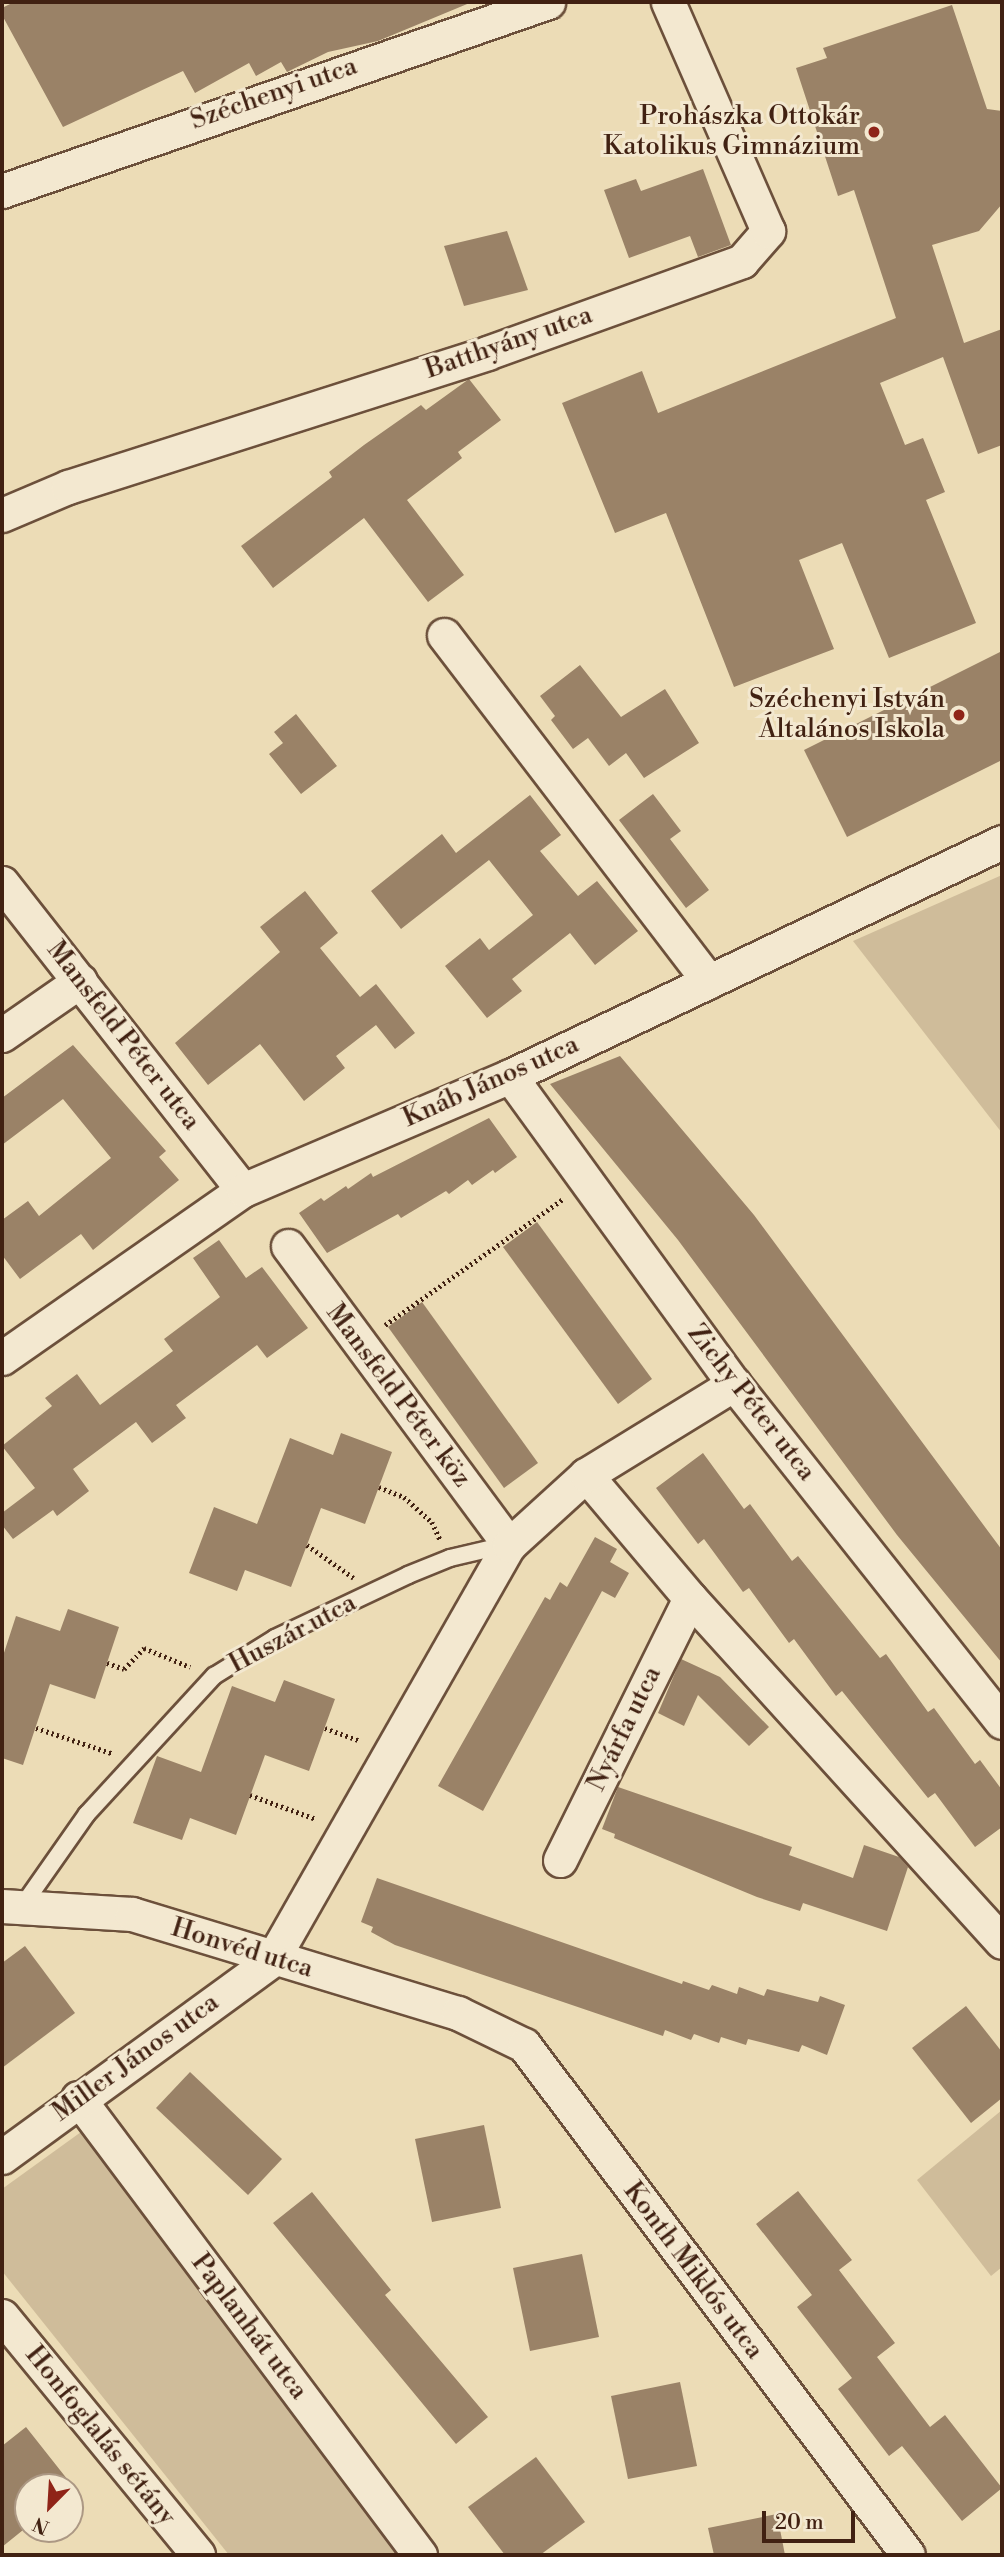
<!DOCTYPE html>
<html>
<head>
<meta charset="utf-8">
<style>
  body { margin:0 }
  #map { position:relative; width:1004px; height:2557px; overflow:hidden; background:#ecdcb6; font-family:"Libre Bodoni",serif }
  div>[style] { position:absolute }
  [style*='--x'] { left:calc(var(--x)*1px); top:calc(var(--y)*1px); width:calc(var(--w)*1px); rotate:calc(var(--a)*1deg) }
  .green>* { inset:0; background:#cfbc9a }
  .building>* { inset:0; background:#9a8267 }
  .path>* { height:4.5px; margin-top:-2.25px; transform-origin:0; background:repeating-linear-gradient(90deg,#412112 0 2px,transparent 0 5.5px) }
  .roads { filter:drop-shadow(2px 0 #6c503b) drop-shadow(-2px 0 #6c503b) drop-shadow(0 2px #6c503b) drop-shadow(0 -2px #6c503b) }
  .lane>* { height:16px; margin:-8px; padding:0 8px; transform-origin:8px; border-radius:8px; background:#f3e8d0 }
  .street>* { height:33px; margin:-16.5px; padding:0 16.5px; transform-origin:16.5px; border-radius:16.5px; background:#f3e8d0 }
  .dots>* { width:19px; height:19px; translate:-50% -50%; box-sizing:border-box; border:4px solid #f3e8d0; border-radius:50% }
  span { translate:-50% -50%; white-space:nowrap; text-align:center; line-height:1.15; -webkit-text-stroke:6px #f3e8d0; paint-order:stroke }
  .street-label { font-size:26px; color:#412112 }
  .poi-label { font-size:26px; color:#412112 }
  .right { translate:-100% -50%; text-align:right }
  .frame { position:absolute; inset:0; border:4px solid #412112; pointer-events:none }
  .north { position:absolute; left:14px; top:2473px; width:70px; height:70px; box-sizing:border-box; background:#f3e8d0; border:2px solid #ac9884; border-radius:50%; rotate:204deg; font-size:19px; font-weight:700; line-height:28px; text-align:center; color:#412112 }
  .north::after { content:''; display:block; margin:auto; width:24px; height:32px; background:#8f2418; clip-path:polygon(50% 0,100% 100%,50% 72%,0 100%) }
  .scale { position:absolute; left:762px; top:2511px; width:93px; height:32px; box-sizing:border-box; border:4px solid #412112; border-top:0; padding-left:9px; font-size:21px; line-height:24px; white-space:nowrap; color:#412112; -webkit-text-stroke:5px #f3e8d0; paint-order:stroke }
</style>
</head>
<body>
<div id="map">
  <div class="green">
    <i style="clip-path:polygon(1002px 875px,1002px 1133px,853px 941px)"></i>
    <i style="clip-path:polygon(1002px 2110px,1002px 2267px,991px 2276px,917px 2180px)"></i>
    <i style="clip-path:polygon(81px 2132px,398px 2555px,229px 2555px,2px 2271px,2px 2189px)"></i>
  </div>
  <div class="building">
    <i style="clip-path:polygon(14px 2px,472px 2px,378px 41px,328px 52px,287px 72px,281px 62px,256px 76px,249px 63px,195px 93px,183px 71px,63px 127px,2px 15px,2px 8px)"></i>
    <i style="clip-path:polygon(952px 5px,987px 109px,1002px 111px,1002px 204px,979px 231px,932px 245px,964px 343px,1002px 329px,1002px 445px,978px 454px,943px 357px,880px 383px,905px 445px,923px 438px,945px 492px,926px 500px,976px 623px,889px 658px,842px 543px,799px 560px,834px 649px,734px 687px,666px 513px,615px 533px,562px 403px,642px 371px,658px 413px,896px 318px,854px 190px,838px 196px,796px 68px,827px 58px,823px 48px)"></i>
    <i style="clip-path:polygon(703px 169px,731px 245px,698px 257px,690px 236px,629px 258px,604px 190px,636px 179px,641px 191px)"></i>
    <i style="clip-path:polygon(507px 231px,528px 290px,464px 306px,444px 246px)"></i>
    <i style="clip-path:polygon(469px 379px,501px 420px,458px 452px,462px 458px,407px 500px,464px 575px,428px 602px,364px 518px,273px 588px,241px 546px,332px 477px,329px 472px,364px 445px,421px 405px,426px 410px)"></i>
    <i style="clip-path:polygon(1002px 651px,1002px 760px,847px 837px,804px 750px)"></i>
    <i style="clip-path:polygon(580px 665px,621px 717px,665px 689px,699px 743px,644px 778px,626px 753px,609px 766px,588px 738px,573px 749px,551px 720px,555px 716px,540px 696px)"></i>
    <i style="clip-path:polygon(296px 714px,337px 766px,301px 794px,269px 754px,283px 743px,274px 732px)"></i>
    <i style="clip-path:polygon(653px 794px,681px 831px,670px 839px,709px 890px,686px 908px,619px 820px)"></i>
    <i style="clip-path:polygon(530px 795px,561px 835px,540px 851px,578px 896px,597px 881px,638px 931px,595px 965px,570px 933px,512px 979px,522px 991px,487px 1018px,445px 966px,480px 938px,489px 950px,533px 915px,489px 860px,401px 929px,371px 891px,442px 834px,456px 853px)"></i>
    <i style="clip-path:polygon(305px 891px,338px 933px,320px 948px,360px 997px,376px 984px,415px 1033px,395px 1049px,376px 1025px,336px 1056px,345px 1068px,304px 1101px,260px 1044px,208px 1085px,175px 1043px,280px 952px,260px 927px)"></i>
    <i style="clip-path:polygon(73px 1045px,166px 1151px,159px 1157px,179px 1180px,93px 1250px,81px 1234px,20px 1279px,2px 1255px,2px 1220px,28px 1201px,39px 1216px,111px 1158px,63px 1099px,2px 1145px,2px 1098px)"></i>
    <i style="clip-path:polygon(620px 1056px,754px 1215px,1002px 1550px,1002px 1663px,897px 1535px,678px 1240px,550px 1084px)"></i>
    <i style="clip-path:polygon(489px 1118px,517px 1157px,495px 1173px,493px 1170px,472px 1185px,468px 1180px,449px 1194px,446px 1191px,401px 1218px,398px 1214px,327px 1253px,299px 1213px,321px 1198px,324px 1201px,346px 1186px,348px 1189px,371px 1173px,373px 1177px)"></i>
    <i style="clip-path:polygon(537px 1222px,652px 1379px,618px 1404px,503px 1247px)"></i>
    <i style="clip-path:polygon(219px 1240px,246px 1278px,262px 1267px,308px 1328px,267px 1358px,257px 1345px,176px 1405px,186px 1418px,152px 1443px,136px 1422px,73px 1469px,89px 1491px,57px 1516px,53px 1510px,13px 1539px,2px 1525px,2px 1513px,35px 1488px,2px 1446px,52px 1406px,45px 1398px,77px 1374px,100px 1405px,173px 1351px,164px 1339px,220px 1297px,193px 1258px)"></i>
    <i style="clip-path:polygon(422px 1302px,538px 1463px,504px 1488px,388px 1327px)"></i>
    <i style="clip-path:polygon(341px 1433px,392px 1452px,365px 1524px,321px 1508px,291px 1587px,245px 1570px,237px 1591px,189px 1573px,214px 1507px,257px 1524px,290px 1438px,333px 1455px)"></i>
    <i style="clip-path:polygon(703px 1453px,744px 1509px,750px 1504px,792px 1561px,798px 1556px,880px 1658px,886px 1654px,928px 1712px,934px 1708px,975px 1764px,980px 1760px,1002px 1790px,1002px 1827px,975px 1847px,935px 1793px,928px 1798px,842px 1691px,836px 1696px,794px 1639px,789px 1643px,749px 1588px,743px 1592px,704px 1539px,698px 1544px,656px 1488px)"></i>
    <i style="clip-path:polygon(595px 1537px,617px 1549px,610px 1562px,629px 1573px,615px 1598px,602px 1591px,483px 1811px,438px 1786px,545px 1597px,550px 1600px,560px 1582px,567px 1587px)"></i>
    <i style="clip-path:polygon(68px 1609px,119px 1627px,95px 1699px,50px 1684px,23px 1765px,2px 1758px,2px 1659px,16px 1616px,60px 1631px)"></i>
    <i style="clip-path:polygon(681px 1659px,720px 1677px,769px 1727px,749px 1746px,698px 1695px,684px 1726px,658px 1713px)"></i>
    <i style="clip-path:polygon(284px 1680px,335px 1699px,309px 1771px,265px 1755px,236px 1835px,190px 1818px,182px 1840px,133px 1823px,157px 1756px,201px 1772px,232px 1686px,275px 1702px)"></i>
    <i style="clip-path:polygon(618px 1787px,792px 1847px,789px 1855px,853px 1878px,864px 1845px,899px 1857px,908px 1867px,887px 1931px,803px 1903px,800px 1911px,757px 1897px,614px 1838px,615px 1834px,602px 1829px)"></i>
    <i style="clip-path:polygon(377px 1878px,682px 1984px,683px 1981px,709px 1990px,712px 1985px,737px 1994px,739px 1987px,764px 1996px,767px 1989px,818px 2002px,820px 1996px,845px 2005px,827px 2055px,802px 2045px,799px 2052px,748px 2039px,746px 2045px,721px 2037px,719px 2043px,694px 2034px,691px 2040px,665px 2030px,663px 2036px,395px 1945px,371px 1932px,373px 1927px,361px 1922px)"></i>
    <i style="clip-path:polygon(25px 1946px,75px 2013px,2px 2068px,2px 1963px)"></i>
    <i style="clip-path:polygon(966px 2006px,1002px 2052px,1002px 2098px,971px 2123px,912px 2048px)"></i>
    <i style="clip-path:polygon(190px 2072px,282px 2159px,248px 2195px,156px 2108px)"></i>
    <i style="clip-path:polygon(484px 2125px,501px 2208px,432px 2222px,415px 2139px)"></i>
    <i style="clip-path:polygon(798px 2191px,852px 2260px,839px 2270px,895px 2343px,877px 2357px,930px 2427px,945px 2415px,1002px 2488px,962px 2521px,902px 2446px,889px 2456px,838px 2389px,852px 2378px,797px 2307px,812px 2295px,756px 2224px)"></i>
    <i style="clip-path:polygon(312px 2192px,391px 2290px,385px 2295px,488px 2417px,456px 2444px,273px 2223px)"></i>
    <i style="clip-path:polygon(582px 2254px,599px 2337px,530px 2351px,513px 2268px)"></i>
    <i style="clip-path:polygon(680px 2382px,697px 2466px,628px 2479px,611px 2396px)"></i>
    <i style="clip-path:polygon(26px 2427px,75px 2489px,70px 2493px,70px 2487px,28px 2487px,28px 2526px,2px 2547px,2px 2446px)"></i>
    <i style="clip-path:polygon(536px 2457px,585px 2522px,540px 2555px,505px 2555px,468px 2507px)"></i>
    <i style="clip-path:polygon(777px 2514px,785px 2555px,714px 2555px,708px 2528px)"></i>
  </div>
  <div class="path">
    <i style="--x:385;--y:1325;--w:218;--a:-35.3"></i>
    <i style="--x:379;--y:1487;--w:27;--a:22"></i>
    <i style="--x:404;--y:1497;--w:38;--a:42"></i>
    <i style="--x:432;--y:1522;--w:19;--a:65"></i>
    <i style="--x:307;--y:1545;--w:57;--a:35.1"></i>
    <i style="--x:107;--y:1663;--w:18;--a:19"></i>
    <i style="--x:124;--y:1669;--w:29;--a:-46"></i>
    <i style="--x:144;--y:1648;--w:50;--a:22.4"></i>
    <i style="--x:36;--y:1728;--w:82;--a:18.4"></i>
    <i style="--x:325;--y:1728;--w:38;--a:20"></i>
    <i style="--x:250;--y:1795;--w:70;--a:20"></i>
  </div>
  <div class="roads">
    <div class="lane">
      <i style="--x:23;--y:1905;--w:111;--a:-54.9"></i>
      <i style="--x:87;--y:1814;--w:188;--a:-47.4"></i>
      <i style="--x:214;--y:1676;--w:72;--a:-31.9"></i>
      <i style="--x:275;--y:1638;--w:147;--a:-25.3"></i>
      <i style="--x:408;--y:1575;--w:45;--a:-22"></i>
      <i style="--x:450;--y:1558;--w:57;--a:-13.1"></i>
    </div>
    <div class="street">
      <i style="--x:2;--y:191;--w:578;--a:-19.09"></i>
      <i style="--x:2;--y:515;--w:72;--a:-23"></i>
      <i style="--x:68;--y:487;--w:440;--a:-17.7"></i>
      <i style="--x:487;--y:353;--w:271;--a:-19.8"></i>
      <i style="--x:742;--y:261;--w:40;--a:-49"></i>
      <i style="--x:768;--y:231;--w:250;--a:-113.6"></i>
      <i style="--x:444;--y:635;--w:436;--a:52.6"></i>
      <i style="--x:2;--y:883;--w:390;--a:51.9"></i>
      <i style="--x:2;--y:1035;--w:95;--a:-34.7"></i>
      <i style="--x:510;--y:1076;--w:381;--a:54"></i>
      <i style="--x:734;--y:1384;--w:431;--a:51.6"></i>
      <i style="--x:288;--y:1246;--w:372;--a:53.5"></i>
      <i style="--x:2;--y:1358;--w:294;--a:-34.9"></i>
      <i style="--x:243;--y:1190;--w:290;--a:-23.1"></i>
      <i style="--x:510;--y:1076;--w:545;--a:-25.44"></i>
      <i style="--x:586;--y:1475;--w:161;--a:49.8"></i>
      <i style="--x:690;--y:1598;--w:464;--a:47.8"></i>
      <i style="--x:560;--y:1860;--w:292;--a:-63.6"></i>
      <i style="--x:2;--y:1906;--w:130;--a:3.5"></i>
      <i style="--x:132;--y:1914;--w:341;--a:16.9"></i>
      <i style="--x:458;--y:2013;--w:73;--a:25.9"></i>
      <i style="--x:524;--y:2045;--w:638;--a:53.02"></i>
      <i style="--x:78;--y:2098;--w:571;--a:53.19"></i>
      <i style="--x:2;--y:2157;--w:334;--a:-36.1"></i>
      <i style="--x:272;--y:1960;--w:478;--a:-60.3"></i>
      <i style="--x:509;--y:1545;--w:104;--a:-42.3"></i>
      <i style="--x:586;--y:1475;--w:174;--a:-31.6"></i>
      <i style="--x:2;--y:2316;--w:309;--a:50.6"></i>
    </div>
  </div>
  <div class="dots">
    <i style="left:874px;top:132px;background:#8f2418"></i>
    <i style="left:959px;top:715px;background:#8f2418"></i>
  </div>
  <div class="street-label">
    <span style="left:274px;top:94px;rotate:-19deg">Széchenyi utca</span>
    <span style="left:509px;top:343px;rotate:-19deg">Batthyány utca</span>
    <span style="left:123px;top:1036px;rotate:52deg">Mansfeld Péter utca</span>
    <span style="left:491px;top:1082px;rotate:-24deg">Knáb János utca</span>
    <span style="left:398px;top:1396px;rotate:53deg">Mansfeld Péter köz</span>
    <span style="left:751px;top:1403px;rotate:52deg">Zichy Péter utca</span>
    <span style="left:293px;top:1634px;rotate:-28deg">Huszár utca</span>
    <span style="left:625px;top:1729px;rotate:-64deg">Nyárfa utca</span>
    <span style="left:242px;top:1949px;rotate:17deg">Honvéd utca</span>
    <span style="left:136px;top:2058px;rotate:-36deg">Miller János utca</span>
    <span style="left:693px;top:2271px;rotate:53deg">Konth Miklós utca</span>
    <span style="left:249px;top:2327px;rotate:53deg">Paplanhát utca</span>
    <span style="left:100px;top:2436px;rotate:51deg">Honfoglalás sétány</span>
  </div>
  <div class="poi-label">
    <span class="right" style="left:860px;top:132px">Prohászka Ottokár<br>Katolikus Gimnázium</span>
    <span class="right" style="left:945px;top:715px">Széchenyi István<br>Általános Iskola</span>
  </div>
  <div class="frame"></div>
  <div class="north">N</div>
  <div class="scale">20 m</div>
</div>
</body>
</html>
